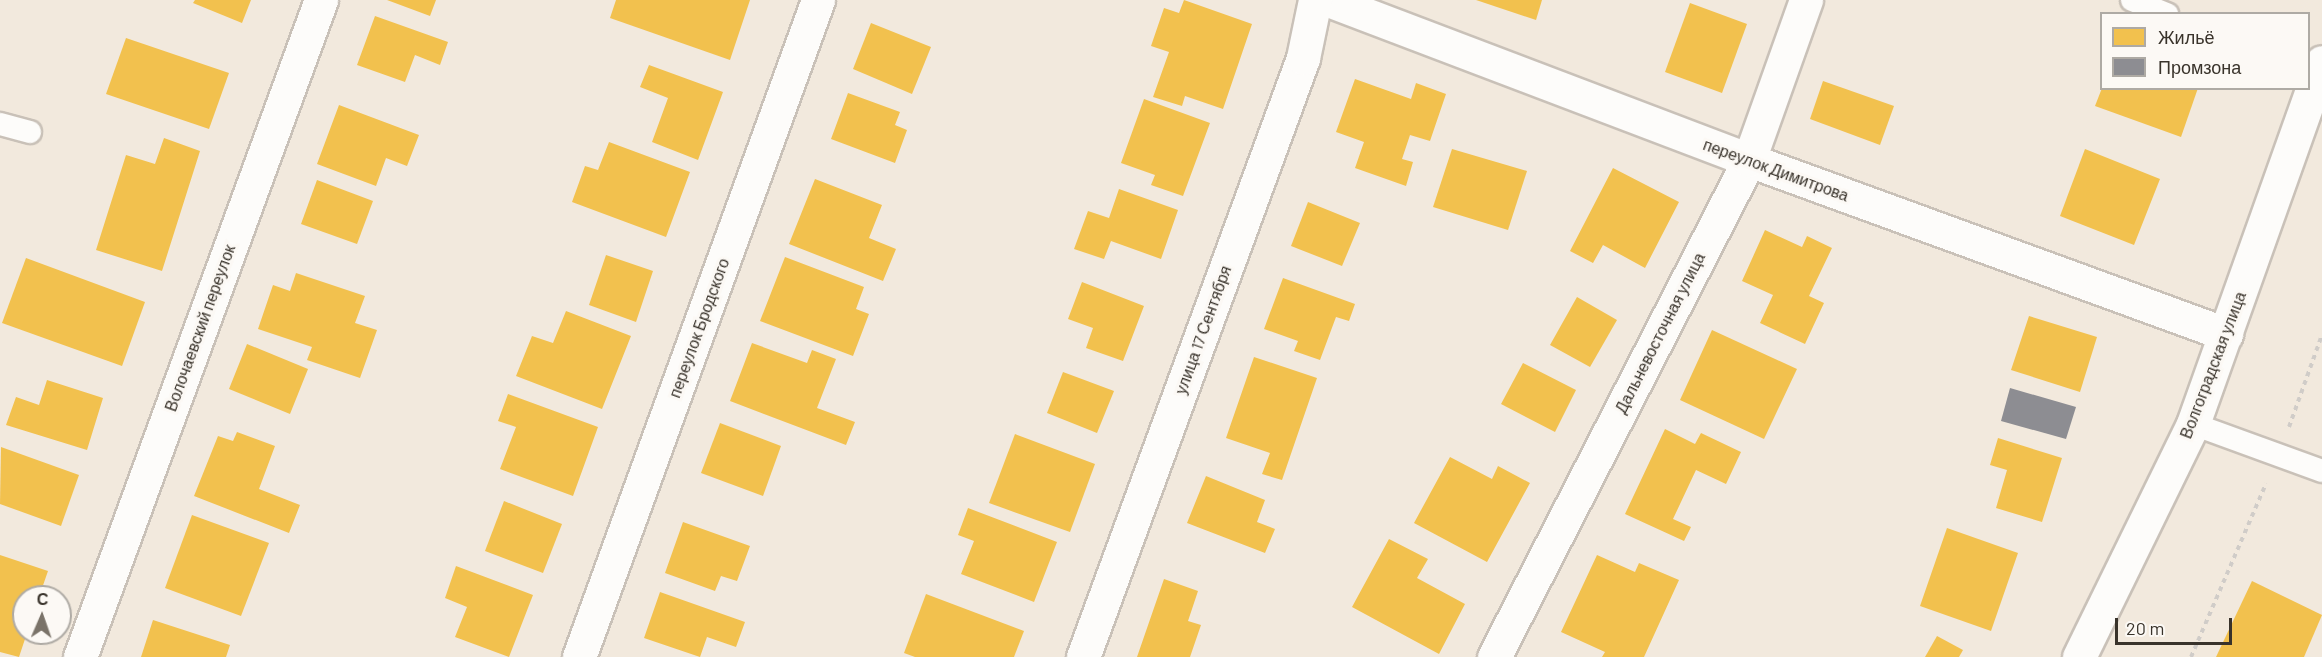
<!DOCTYPE html>
<html>
<head>
<meta charset="utf-8">
<style>
  body { margin:0 }
  #map { position:relative; width:2322px; height:657px; overflow:hidden; background:#f2e9dd; font-family:Barlow,sans-serif }
  div>[style] { position:absolute }
  [style*='--x'] { left:calc(var(--x)*1px); top:calc(var(--y)*1px); width:calc(var(--w)*1px); rotate:calc(var(--a)*1deg) }
  .homes>* { inset:0; background:#f2c14e }
  .industry>* { inset:0; background:#8d8d92 }
  .path>* { height:4px; margin-top:-2px; transform-origin:0; background:repeating-linear-gradient(90deg,#d0ccc8 0 4.5px,transparent 0 9px) }
  .roads { filter:drop-shadow(2px 0 #c9c1b8) drop-shadow(-2px 0 #c9c1b8) drop-shadow(0 2px #c9c1b8) drop-shadow(0 -2px #c9c1b8) }
  .service>* { height:22px; margin:-11px; padding:0 11px; transform-origin:11px; border-radius:11px; background:#fdfcfa }
  .minor>* { height:33px; margin:-16.5px; padding:0 16.5px; transform-origin:16.5px; border-radius:16.5px; background:#fdfcfa }
  .secondary>* { height:33px; margin:-16.5px; padding:0 16.5px; transform-origin:16.5px; border-radius:16.5px; background:#fdfcfa }
  span { translate:-50% -50%; white-space:nowrap; text-align:center; line-height:1.15; -webkit-text-stroke:6px #fcf9f5; paint-order:stroke }
  .street-label { font-size:16px; color:#39332b }
  .legend { position:absolute; left:2100px; top:12px; width:210px; height:78px; box-sizing:border-box; background:#fcf9f5; border:2px solid #aeaaa4; margin:0; padding:8px 10px; list-style:none; font-size:18px; color:#39332b }
  .legend li { display:flex; align-items:center; gap:12px; height:30px }
  .legend b { width:30px; border:2px solid #aeaaa4 }
  .north { position:absolute; left:12px; top:585px; width:60px; height:60px; box-sizing:border-box; background:#fcf9f5; border:2px solid #aeaaa4; border-radius:50%; rotate:2deg; font-size:16px; font-weight:700; line-height:24px; text-align:center; color:#39332b }
  .north::after { content:''; display:block; margin:auto; width:21px; height:27px; background:#7a7369; clip-path:polygon(50% 0,100% 100%,50% 72%,0 100%) }
  .scale { position:absolute; left:2115px; top:618px; width:117px; height:27px; box-sizing:border-box; border:3px solid #39332b; border-top:0; padding-left:8px; font-size:18px; line-height:21px; white-space:nowrap; color:#39332b; -webkit-text-stroke:4px #fcf9f5; paint-order:stroke }
</style>
</head>
<body>
<div id="map">
  <div class="homes">
    <i style="clip-path:polygon(195px 0,251px 0,242px 23px,193px 3px)"></i>
    <i style="clip-path:polygon(387px 0,436px 0,430px 16px)"></i>
    <i style="clip-path:polygon(616px 0,750px 0,730px 60px,610px 18px)"></i>
    <i style="clip-path:polygon(1184px 0,1252px 24px,1223px 109px,1185px 96px,1182px 106px,1153px 97px,1169px 52px,1151px 46px,1164px 8px,1179px 13px)"></i>
    <i style="clip-path:polygon(1476px 0,1542px 0,1536px 20px)"></i>
    <i style="clip-path:polygon(1690px 3px,1747px 24px,1722px 93px,1665px 72px)"></i>
    <i style="clip-path:polygon(375px 16px,448px 42px,440px 65px,415px 55px,405px 82px,357px 65px)"></i>
    <i style="clip-path:polygon(871px 23px,931px 47px,912px 94px,853px 69px)"></i>
    <i style="clip-path:polygon(126px 38px,229px 73px,209px 129px,106px 94px)"></i>
    <i style="clip-path:polygon(649px 65px,723px 92px,698px 160px,652px 142px,668px 98px,640px 87px)"></i>
    <i style="clip-path:polygon(1355px 79px,1411px 99px,1416px 83px,1446px 94px,1430px 141px,1410px 135px,1402px 159px,1413px 162px,1406px 186px,1355px 168px,1364px 142px,1336px 132px)"></i>
    <i style="clip-path:polygon(1823px 81px,1894px 106px,1880px 145px,1810px 119px)"></i>
    <i style="clip-path:polygon(2102px 88px,2198px 88px,2181px 137px,2095px 106px)"></i>
    <i style="clip-path:polygon(848px 93px,900px 112px,895px 125px,907px 130px,895px 163px,831px 139px)"></i>
    <i style="clip-path:polygon(1144px 99px,1210px 123px,1183px 196px,1151px 185px,1155px 175px,1121px 163px)"></i>
    <i style="clip-path:polygon(339px 105px,419px 135px,407px 166px,386px 158px,376px 186px,317px 164px)"></i>
    <i style="clip-path:polygon(164px 138px,200px 151px,162px 271px,96px 250px,126px 155px,155px 164px)"></i>
    <i style="clip-path:polygon(609px 142px,690px 172px,666px 237px,572px 202px,585px 166px,598px 170px)"></i>
    <i style="clip-path:polygon(1452px 149px,1527px 171px,1508px 230px,1433px 207px)"></i>
    <i style="clip-path:polygon(2085px 149px,2160px 179px,2134px 245px,2060px 216px)"></i>
    <i style="clip-path:polygon(1613px 168px,1679px 202px,1645px 268px,1603px 245px,1593px 263px,1570px 251px)"></i>
    <i style="clip-path:polygon(815px 179px,882px 205px,869px 238px,896px 249px,883px 281px,789px 244px)"></i>
    <i style="clip-path:polygon(317px 180px,373px 201px,357px 244px,301px 224px)"></i>
    <i style="clip-path:polygon(1119px 189px,1178px 210px,1161px 259px,1111px 241px,1104px 259px,1074px 249px,1088px 211px,1109px 218px)"></i>
    <i style="clip-path:polygon(1308px 202px,1360px 223px,1342px 266px,1291px 246px)"></i>
    <i style="clip-path:polygon(1765px 230px,1802px 247px,1807px 236px,1832px 248px,1809px 296px,1824px 303px,1805px 344px,1760px 323px,1773px 295px,1742px 281px)"></i>
    <i style="clip-path:polygon(606px 255px,653px 271px,636px 322px,589px 305px)"></i>
    <i style="clip-path:polygon(785px 257px,864px 287px,856px 309px,869px 314px,853px 356px,760px 321px)"></i>
    <i style="clip-path:polygon(26px 258px,145px 302px,122px 366px,2px 323px)"></i>
    <i style="clip-path:polygon(296px 273px,365px 296px,355px 323px,377px 330px,360px 378px,307px 360px,312px 347px,258px 329px,273px 285px,290px 291px)"></i>
    <i style="clip-path:polygon(1283px 278px,1355px 304px,1349px 321px,1336px 317px,1320px 360px,1294px 351px,1298px 341px,1264px 329px)"></i>
    <i style="clip-path:polygon(1082px 282px,1144px 306px,1123px 361px,1086px 348px,1093px 328px,1068px 319px)"></i>
    <i style="clip-path:polygon(1577px 297px,1617px 320px,1590px 367px,1550px 345px)"></i>
    <i style="clip-path:polygon(566px 311px,631px 336px,602px 409px,516px 376px,532px 336px,553px 343px)"></i>
    <i style="clip-path:polygon(2029px 316px,2097px 337px,2080px 392px,2011px 370px)"></i>
    <i style="clip-path:polygon(1712px 330px,1797px 369px,1764px 439px,1680px 400px)"></i>
    <i style="clip-path:polygon(752px 343px,807px 363px,812px 350px,836px 359px,817px 408px,855px 422px,846px 445px,730px 401px)"></i>
    <i style="clip-path:polygon(247px 344px,308px 369px,290px 414px,229px 389px)"></i>
    <i style="clip-path:polygon(1254px 357px,1317px 378px,1282px 480px,1262px 474px,1270px 453px,1226px 438px)"></i>
    <i style="clip-path:polygon(1523px 363px,1576px 390px,1555px 432px,1501px 404px)"></i>
    <i style="clip-path:polygon(1063px 372px,1114px 391px,1097px 433px,1047px 413px)"></i>
    <i style="clip-path:polygon(47px 380px,103px 398px,87px 450px,6px 425px,16px 397px,39px 405px)"></i>
    <i style="clip-path:polygon(508px 394px,598px 427px,573px 496px,500px 469px,516px 427px,498px 421px)"></i>
    <i style="clip-path:polygon(720px 423px,781px 446px,763px 496px,701px 473px)"></i>
    <i style="clip-path:polygon(1665px 429px,1695px 444px,1701px 433px,1741px 452px,1726px 484px,1696px 470px,1673px 519px,1691px 527px,1684px 541px,1625px 514px)"></i>
    <i style="clip-path:polygon(237px 432px,275px 446px,259px 489px,300px 505px,289px 533px,194px 496px,218px 436px,233px 441px)"></i>
    <i style="clip-path:polygon(1015px 434px,1095px 464px,1070px 532px,989px 503px)"></i>
    <i style="clip-path:polygon(1998px 438px,2062px 458px,2042px 522px,1996px 508px,2007px 470px,1990px 465px)"></i>
    <i style="clip-path:polygon(1px 447px,79px 475px,61px 526px,0 504px)"></i>
    <i style="clip-path:polygon(1450px 457px,1492px 479px,1498px 466px,1530px 483px,1487px 562px,1414px 523px)"></i>
    <i style="clip-path:polygon(1206px 476px,1265px 500px,1257px 522px,1275px 529px,1265px 553px,1187px 523px)"></i>
    <i style="clip-path:polygon(504px 501px,562px 524px,543px 573px,485px 551px)"></i>
    <i style="clip-path:polygon(968px 508px,1057px 542px,1034px 602px,961px 574px,974px 541px,958px 535px)"></i>
    <i style="clip-path:polygon(192px 515px,269px 543px,241px 616px,165px 588px)"></i>
    <i style="clip-path:polygon(683px 522px,750px 546px,737px 581px,721px 576px,715px 591px,665px 573px)"></i>
    <i style="clip-path:polygon(1947px 528px,2018px 553px,1991px 631px,1920px 606px)"></i>
    <i style="clip-path:polygon(1389px 539px,1428px 559px,1417px 578px,1465px 604px,1439px 654px,1352px 607px)"></i>
    <i style="clip-path:polygon(0 555px,48px 571px,39px 597px,24px 597px,27px 633px,19px 657px,0 652px)"></i>
    <i style="clip-path:polygon(1597px 555px,1635px 572px,1639px 563px,1679px 580px,1644px 657px,1602px 657px,1605px 652px,1561px 632px)"></i>
    <i style="clip-path:polygon(456px 566px,533px 595px,509px 657px,455px 637px,467px 607px,445px 598px)"></i>
    <i style="clip-path:polygon(1164px 579px,1198px 591px,1188px 621px,1201px 625px,1190px 657px,1137px 657px)"></i>
    <i style="clip-path:polygon(2252px 581px,2322px 615px,2304px 657px,2216px 657px)"></i>
    <i style="clip-path:polygon(660px 592px,745px 622px,736px 647px,707px 637px,700px 657px,644px 638px)"></i>
    <i style="clip-path:polygon(926px 594px,1024px 631px,1014px 657px,915px 657px,904px 653px)"></i>
    <i style="clip-path:polygon(153px 620px,230px 645px,226px 657px,141px 657px)"></i>
    <i style="clip-path:polygon(1937px 636px,1963px 650px,1959px 657px,1925px 657px)"></i>
  </div>
  <div class="industry">
    <i style="clip-path:polygon(2010px 388px,2076px 407px,2066px 439px,2001px 421px)"></i>
  </div>
  <div class="path">
    <i style="--x:2289;--y:427;--w:98;--a:-70.3"></i>
    <i style="--x:2191;--y:657;--w:189;--a:-66.6"></i>
  </div>
  <div class="roads">
    <div class="service">
      <i style="--x:2132;--y:0;--w:38;--a:22"></i>
      <i style="--x:0;--y:124;--w:31;--a:15"></i>
      <i style="--x:2193;--y:424;--w:137;--a:20"></i>
    </div>
    <div class="minor">
      <i style="--x:1328;--y:0;--w:450;--a:20.8"></i>
      <i style="--x:1749;--y:160;--w:508;--a:20.04"></i>
      <i style="--x:80;--y:657;--w:700;--a:-69.86"></i>
      <i style="--x:579;--y:657;--w:699;--a:-70.01"></i>
      <i style="--x:1083;--y:657;--w:638;--a:-69.83"></i>
      <i style="--x:1303;--y:58;--w:59;--a:-78.3"></i>
      <i style="--x:1494;--y:657;--w:559;--a:-62.84"></i>
      <i style="--x:1749;--y:160;--w:170;--a:-70.4"></i>
    </div>
    <div class="secondary">
      <i style="--x:2079;--y:657;--w:259;--a:-63.9"></i>
      <i style="--x:2193;--y:424;--w:384;--a:-70.4"></i>
    </div>
  </div>
  <div class="street-label">
    <span style="left:1776px;top:170px;rotate:20deg">переулок Димитрова</span>
    <span style="left:200px;top:328px;rotate:-70deg">Волочаевский переулок</span>
    <span style="left:699px;top:328px;rotate:-70deg">переулок Бродского</span>
    <span style="left:1203px;top:330px;rotate:-70deg">улица 17 Сентября</span>
    <span style="left:1660px;top:333px;rotate:-63deg">Дальневосточная улица</span>
    <span style="left:2213px;top:365px;rotate:-69deg">Волгоградская улица</span>
  </div>
  <ul class="legend">
  <li><b style="height:16px;background:#f2c14e"></b>Жильё</li>
  <li><b style="height:16px;background:#8d8d92"></b>Промзона</li>
  </ul>
  <div class="north">С</div>
  <div class="scale">20 m</div>
</div>
</body>
</html>
